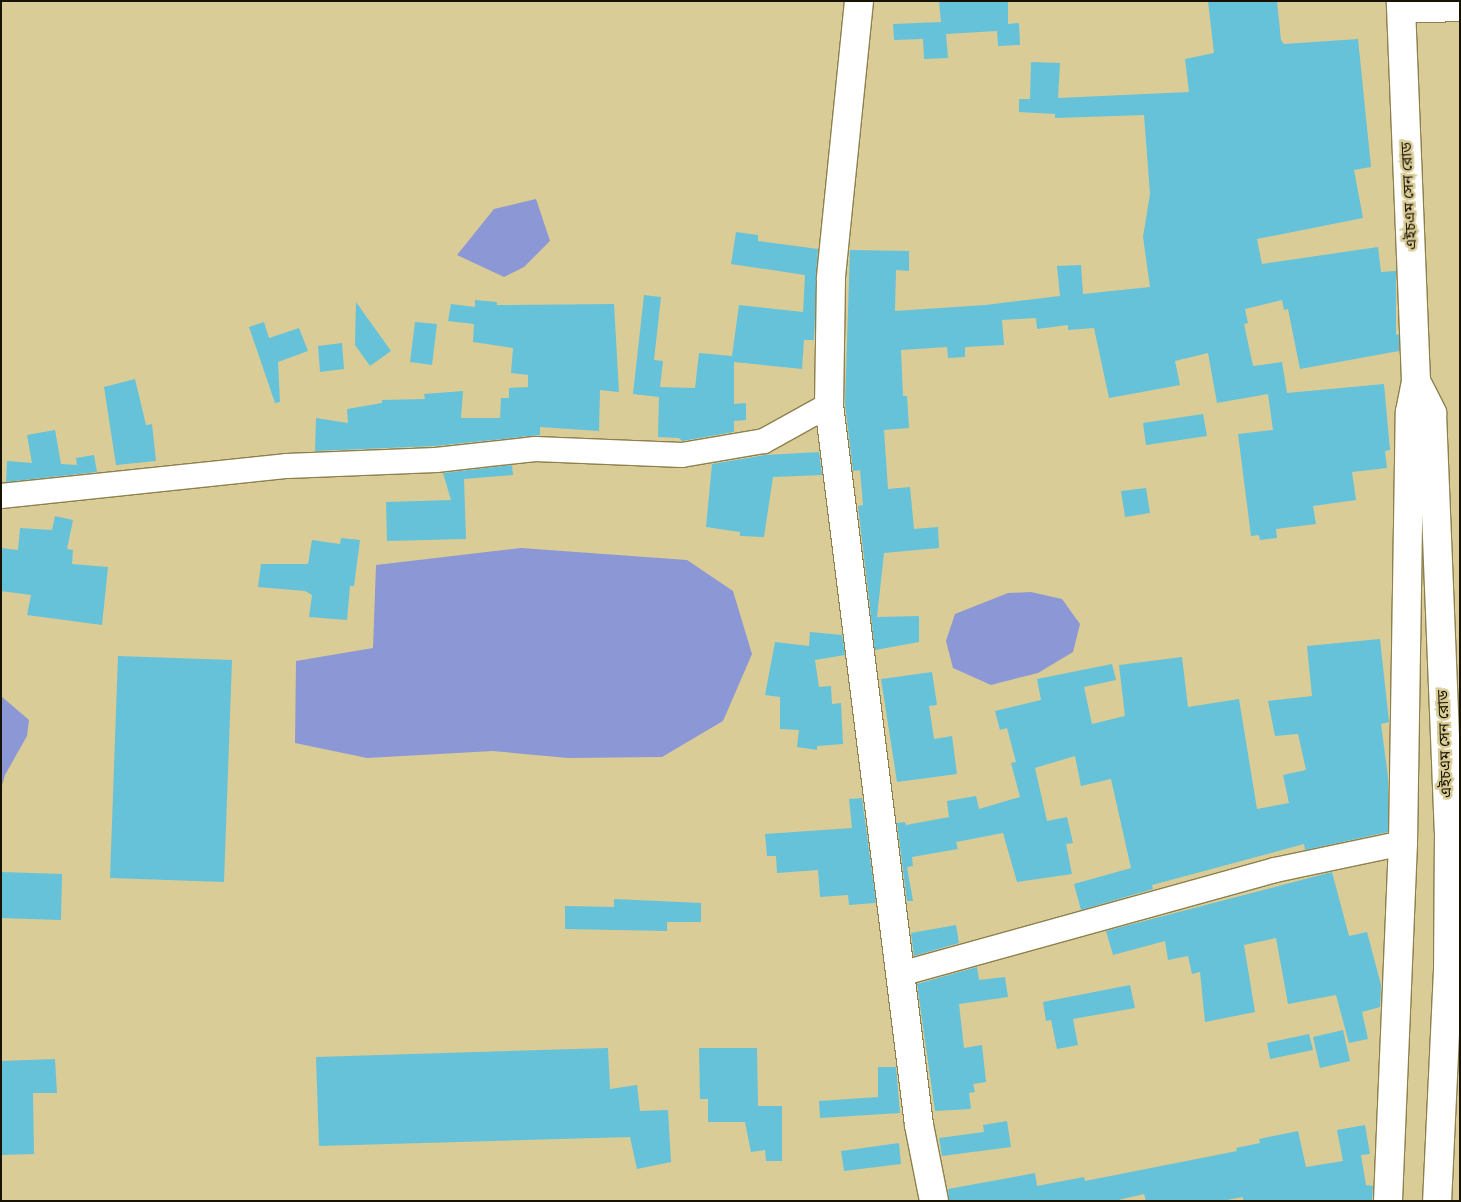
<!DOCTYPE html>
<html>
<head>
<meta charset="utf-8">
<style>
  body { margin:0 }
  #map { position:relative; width:1461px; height:1202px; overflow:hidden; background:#d9cc97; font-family:Mulish,"Noto Sans Bengali",sans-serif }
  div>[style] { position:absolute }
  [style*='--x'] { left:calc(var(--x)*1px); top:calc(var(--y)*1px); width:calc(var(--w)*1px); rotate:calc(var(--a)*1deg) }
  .water>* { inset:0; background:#8c97d6 }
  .building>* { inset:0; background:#66c2d9 }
  .roads { filter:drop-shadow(1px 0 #8d804e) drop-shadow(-1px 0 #8d804e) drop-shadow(0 1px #8d804e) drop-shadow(0 -1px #8d804e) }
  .street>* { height:24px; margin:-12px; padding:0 12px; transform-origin:12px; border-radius:12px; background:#fff }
  .secondary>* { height:28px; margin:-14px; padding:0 14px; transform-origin:14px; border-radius:14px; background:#fff }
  span { translate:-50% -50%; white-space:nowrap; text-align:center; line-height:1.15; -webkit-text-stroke:5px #d9cc97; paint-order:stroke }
  .street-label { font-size:15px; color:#171201 }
  .frame { position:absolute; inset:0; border:2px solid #171201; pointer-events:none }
</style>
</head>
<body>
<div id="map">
  <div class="water">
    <i style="clip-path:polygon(536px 199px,550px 241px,524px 267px,504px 277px,457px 255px,494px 209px)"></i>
    <i style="clip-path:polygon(521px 548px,687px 560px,733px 591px,752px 654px,723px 721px,662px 757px,568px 758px,493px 751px,367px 758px,295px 743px,296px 661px,373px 648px,376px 565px)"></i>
    <i style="clip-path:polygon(1031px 592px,1062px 599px,1080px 624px,1073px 652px,1038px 673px,991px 685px,953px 668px,946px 641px,955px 614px,1008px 593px)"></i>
    <i style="clip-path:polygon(1px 696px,29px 720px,27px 736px,5px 775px,1px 789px)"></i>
  </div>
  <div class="building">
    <i style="clip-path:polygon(939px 1px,1008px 1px,1008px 24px,1019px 23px,1020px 45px,998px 46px,997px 31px,946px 34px,948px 58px,924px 59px,923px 39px,894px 40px,893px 24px,941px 22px)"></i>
    <i style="clip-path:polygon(1208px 1px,1277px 1px,1281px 40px,1284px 44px,1358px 39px,1371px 167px,1354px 170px,1363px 218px,1257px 239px,1262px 264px,1378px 247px,1381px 272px,1396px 271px,1396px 335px,1399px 334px,1399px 351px,1300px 369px,1288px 309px,1284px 310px,1282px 300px,1245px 309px,1248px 323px,1244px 324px,1253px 366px,1282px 362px,1287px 393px,1384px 384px,1390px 450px,1385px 451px,1387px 468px,1352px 472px,1356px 500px,1313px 506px,1316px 524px,1276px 529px,1277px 538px,1260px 540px,1259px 535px,1251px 536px,1238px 434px,1273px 430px,1268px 394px,1217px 403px,1208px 353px,1175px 361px,1180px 385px,1109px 398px,1094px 328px,1068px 330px,1068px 325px,1037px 329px,1036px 318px,1002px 320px,1004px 345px,965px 347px,965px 357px,948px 358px,947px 347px,901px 350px,903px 396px,907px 396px,909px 428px,884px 430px,888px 489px,910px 487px,914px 529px,938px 527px,939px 548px,884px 553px,877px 617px,919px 616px,919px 642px,875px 650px,858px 506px,863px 505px,860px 470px,853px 471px,845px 404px,850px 250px,909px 251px,909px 271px,896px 270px,895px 311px,985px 305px,1060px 296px,1057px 266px,1081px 265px,1083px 294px,1150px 287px,1143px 237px,1150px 194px,1144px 115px,1055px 118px,1055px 114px,1019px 112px,1019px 99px,1030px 99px,1031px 62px,1060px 63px,1058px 98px,1189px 92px,1185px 59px,1214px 53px)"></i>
    <i style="clip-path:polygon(736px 232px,758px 235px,758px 241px,818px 249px,814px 340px,804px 340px,802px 369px,734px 362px,734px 404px,746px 403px,746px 420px,734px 421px,734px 432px,682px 441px,679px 438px,658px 437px,659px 397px,633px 394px,644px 295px,661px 297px,654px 360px,663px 361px,660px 387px,695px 388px,699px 353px,732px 356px,739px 305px,803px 312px,805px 275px,731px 264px)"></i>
    <i style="clip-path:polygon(475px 300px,497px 302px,497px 305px,614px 304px,619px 392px,600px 390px,599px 431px,540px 427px,540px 435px,435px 446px,315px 451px,316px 418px,348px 423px,347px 409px,382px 403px,382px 400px,425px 399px,424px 394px,463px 391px,461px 418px,500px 418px,501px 398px,509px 398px,509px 388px,528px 387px,528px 375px,511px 373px,513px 348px,473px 342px,474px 324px,448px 321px,451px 304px,475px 307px)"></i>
    <i style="clip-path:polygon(356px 302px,391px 351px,370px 366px,355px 345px)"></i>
    <i style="clip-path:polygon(264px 322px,269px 338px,299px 328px,308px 351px,278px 362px,280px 402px,275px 403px,249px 327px)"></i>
    <i style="clip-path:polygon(415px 322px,437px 324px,432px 365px,410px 362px)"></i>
    <i style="clip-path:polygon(342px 343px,344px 369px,320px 372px,318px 346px)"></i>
    <i style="clip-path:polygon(135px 379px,146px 425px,152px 424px,156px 461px,116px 465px,104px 387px)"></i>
    <i style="clip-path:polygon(1203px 414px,1207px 436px,1146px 445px,1143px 423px)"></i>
    <i style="clip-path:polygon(55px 430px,61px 464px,77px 465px,76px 458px,94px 455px,97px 472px,6px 482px,7px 461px,32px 463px,27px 435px)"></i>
    <i style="clip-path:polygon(819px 452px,822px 475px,773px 477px,764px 537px,740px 536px,740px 532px,706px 527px,712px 464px,765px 455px)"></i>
    <i style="clip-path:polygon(512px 465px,513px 475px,464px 479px,466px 539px,387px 541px,386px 502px,451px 500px,443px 473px)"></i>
    <i style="clip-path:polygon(1146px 488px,1150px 513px,1125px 517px,1121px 491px)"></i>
    <i style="clip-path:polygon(55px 516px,73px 520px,67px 549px,73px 550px,72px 564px,108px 567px,102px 625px,27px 615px,31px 595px,1px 591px,1px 548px,18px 550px,20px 528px,52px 530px)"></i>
    <i style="clip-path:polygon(341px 538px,360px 540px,354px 586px,350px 586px,347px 620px,309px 617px,312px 595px,305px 591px,258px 587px,261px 564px,308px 564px,312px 540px,340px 544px)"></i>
    <i style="clip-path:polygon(810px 632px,842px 635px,845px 655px,815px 660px,819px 687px,831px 686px,832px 704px,841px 703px,843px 744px,817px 746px,817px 750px,797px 747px,799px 730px,780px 729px,780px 697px,765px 695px,775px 642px,809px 646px)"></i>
    <i style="clip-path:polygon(1380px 639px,1389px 722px,1381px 724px,1388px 777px,1388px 832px,1305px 850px,1304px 844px,1152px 885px,1153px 889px,1081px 910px,1074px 884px,1131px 868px,1111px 779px,1081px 786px,1075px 756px,1035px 768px,1047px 821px,1067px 817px,1073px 843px,1066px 844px,1072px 874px,1017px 882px,1003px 833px,956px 842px,958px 849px,912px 857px,913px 866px,907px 867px,913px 901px,907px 901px,897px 823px,905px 822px,906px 825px,949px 817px,947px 801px,976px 796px,979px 809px,1020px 797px,1011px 763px,1016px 762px,1007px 728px,1000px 730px,995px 711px,1041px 700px,1037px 679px,1112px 664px,1116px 680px,1084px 687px,1092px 724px,1125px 716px,1119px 665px,1182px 657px,1188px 707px,1239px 699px,1257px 809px,1289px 803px,1283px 775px,1306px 770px,1298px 734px,1275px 736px,1268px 701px,1312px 696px,1307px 646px)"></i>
    <i style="clip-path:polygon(118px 656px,232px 660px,224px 882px,110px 878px)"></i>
    <i style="clip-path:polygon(932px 672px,937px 705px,929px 706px,934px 739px,952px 736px,957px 774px,897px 782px,881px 679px)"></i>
    <i style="clip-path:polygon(862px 798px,876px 903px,849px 905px,848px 895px,820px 897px,818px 870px,777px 873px,776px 856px,767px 856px,765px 834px,852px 828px,849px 799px)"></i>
    <i style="clip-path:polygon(1px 872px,62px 874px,61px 920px,1px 918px)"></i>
    <i style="clip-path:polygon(1332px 872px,1349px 936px,1367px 932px,1381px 985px,1380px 1007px,1362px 1012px,1368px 1039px,1349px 1043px,1336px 995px,1288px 1004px,1276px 938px,1244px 945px,1255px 1012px,1205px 1022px,1200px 972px,1192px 974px,1188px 956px,1168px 960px,1165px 941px,1113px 955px,1106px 931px)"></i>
    <i style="clip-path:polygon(614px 899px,701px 903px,701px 922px,667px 922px,667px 931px,565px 929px,565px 906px,614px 907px)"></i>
    <i style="clip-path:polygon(956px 925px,959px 943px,914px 956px,911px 933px)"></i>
    <i style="clip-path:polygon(977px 967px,979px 980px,1005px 977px,1008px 997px,959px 1004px,964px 1048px,982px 1045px,986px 1082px,973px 1084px,975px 1092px,969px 1093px,971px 1109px,935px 1111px,917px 984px)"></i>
    <i style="clip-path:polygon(1130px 985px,1135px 1008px,1073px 1019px,1078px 1045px,1057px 1049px,1051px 1020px,1046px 1021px,1043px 1002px)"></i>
    <i style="clip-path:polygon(1343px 1030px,1350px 1061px,1320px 1068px,1313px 1037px)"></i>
    <i style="clip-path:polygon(1309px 1034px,1313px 1050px,1270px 1059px,1267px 1043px)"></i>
    <i style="clip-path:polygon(608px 1048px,610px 1089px,637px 1085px,640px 1111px,668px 1110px,671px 1162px,637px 1169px,630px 1137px,319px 1146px,316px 1057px)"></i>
    <i style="clip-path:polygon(699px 1048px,757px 1048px,758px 1106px,782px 1106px,782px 1161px,766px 1161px,765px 1150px,751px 1152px,745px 1122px,708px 1122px,708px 1099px,700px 1099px)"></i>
    <i style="clip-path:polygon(55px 1059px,57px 1093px,33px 1093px,34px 1154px,2px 1155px,1px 1061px)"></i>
    <i style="clip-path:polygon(878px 1067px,896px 1067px,900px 1113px,820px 1118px,819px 1101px,878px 1097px)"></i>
    <i style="clip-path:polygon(1007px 1121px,1011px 1147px,942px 1156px,939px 1138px,984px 1132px,983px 1125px)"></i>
    <i style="clip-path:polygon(1365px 1125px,1370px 1154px,1361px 1155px,1366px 1185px,1373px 1186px,1372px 1201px,1243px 1201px,1243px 1197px,1221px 1201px,1146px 1201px,1144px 1194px,1114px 1201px,949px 1201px,948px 1189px,1035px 1173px,1037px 1186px,1084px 1177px,1085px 1181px,1237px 1151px,1236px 1148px,1260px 1143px,1259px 1139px,1298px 1131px,1306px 1167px,1343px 1161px,1337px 1130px)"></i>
    <i style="clip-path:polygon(899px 1143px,901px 1164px,844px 1171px,841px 1151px)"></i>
  </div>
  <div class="roads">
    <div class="street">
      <i style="--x:1400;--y:11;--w:60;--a:-1.9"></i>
      <i style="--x:1;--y:496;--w:288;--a:-6"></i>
      <i style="--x:287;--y:466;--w:149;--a:-2.3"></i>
      <i style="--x:436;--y:460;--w:100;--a:-6.3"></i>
      <i style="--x:535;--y:449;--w:147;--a:2.3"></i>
      <i style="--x:682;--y:455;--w:83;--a:-9.7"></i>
      <i style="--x:764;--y:441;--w:74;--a:-29"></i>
      <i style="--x:900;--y:974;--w:389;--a:-15.5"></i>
      <i style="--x:1275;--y:870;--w:131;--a:-11.9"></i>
    </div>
    <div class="secondary">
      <i style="--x:859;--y:1;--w:279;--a:95.8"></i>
      <i style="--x:831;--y:279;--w:126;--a:90.9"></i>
      <i style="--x:829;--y:405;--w:726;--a:82.87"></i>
      <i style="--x:919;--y:1125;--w:77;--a:78.8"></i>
      <i style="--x:1416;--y:381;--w:36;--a:63"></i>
      <i style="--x:1432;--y:413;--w:419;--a:87.7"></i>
      <i style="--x:1449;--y:832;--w:138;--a:90.4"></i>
      <i style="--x:1448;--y:970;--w:231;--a:92.7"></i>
      <i style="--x:1388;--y:1201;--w:358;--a:-87.6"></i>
      <i style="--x:1403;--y:843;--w:431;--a:-89.1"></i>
      <i style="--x:1410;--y:412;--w:32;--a:-79"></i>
      <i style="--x:1416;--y:381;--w:380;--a:-92.3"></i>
    </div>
  </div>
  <div class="street-label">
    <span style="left:1408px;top:196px;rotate:-93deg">এইচএম সেন রোড</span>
    <span style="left:1444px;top:744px;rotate:-92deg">এইচএম সেন রোড</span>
  </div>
  <div class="frame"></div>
</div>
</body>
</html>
